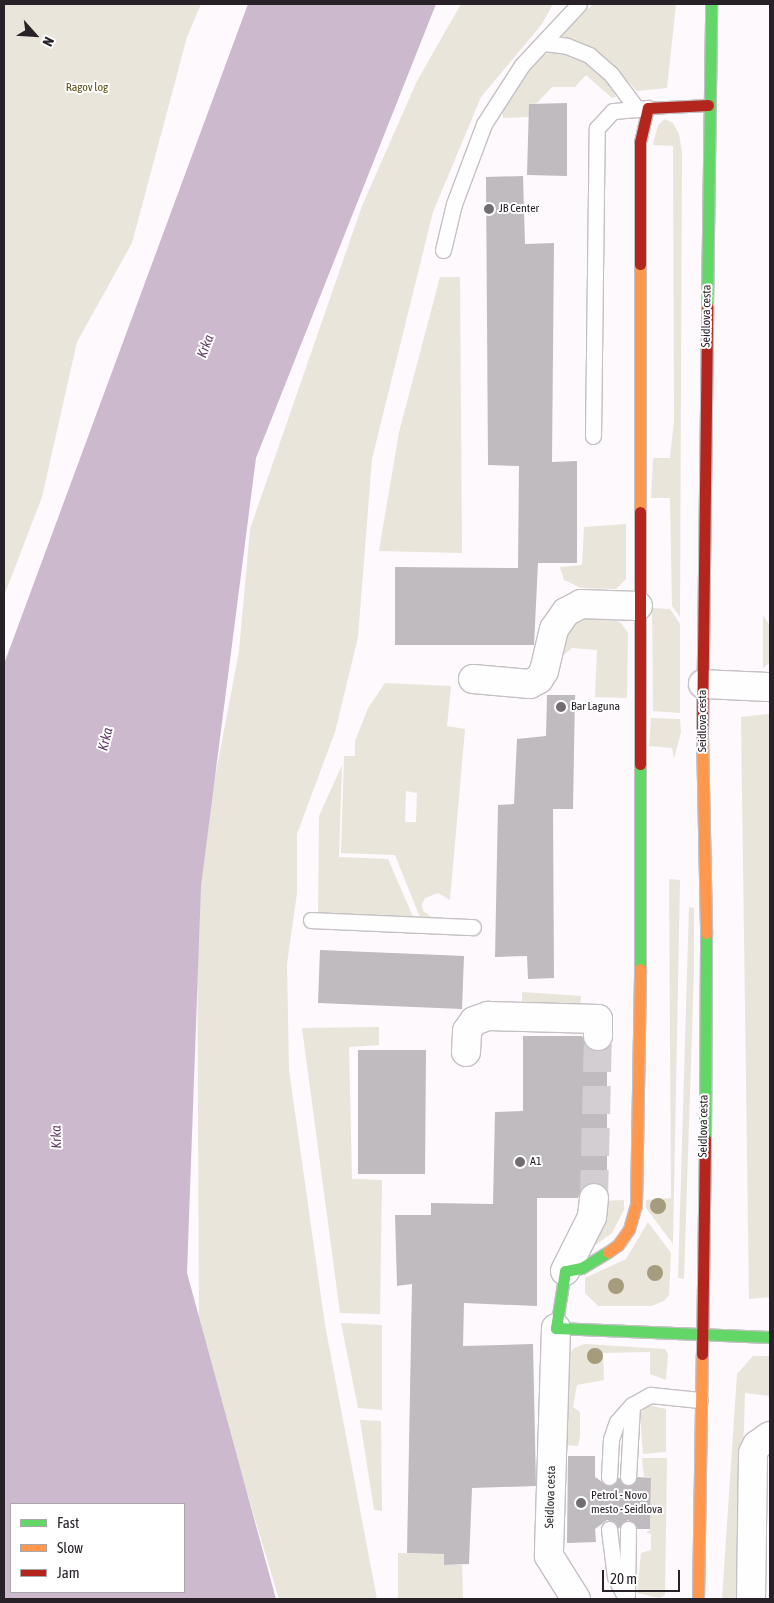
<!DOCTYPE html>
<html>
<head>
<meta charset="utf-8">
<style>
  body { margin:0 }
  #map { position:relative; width:774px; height:1603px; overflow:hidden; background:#fdf9fd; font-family:"Asap Condensed",sans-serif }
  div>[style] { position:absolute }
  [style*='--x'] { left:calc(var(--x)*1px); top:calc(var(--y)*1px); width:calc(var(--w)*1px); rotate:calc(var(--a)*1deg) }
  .green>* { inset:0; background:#e9e5da }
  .water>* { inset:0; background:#ccb9cd }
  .building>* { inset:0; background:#bfbbbf }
  .street-tunnel>* { height:28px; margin-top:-14px; transform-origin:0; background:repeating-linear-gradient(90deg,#d2ced2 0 28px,transparent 0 42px) }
  .roads { filter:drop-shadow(1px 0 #c4c0c4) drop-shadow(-1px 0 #c4c0c4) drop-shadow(0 1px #c4c0c4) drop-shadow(0 -1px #c4c0c4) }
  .lane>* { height:15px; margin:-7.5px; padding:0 7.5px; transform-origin:7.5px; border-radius:7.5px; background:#fffeff }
  .street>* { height:28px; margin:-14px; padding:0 14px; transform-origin:14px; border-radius:14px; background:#fffeff }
  .fast>* { height:11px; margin:-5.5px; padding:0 5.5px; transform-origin:5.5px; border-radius:5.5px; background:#63d668 }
  .slow>* { height:11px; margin:-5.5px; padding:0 5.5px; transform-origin:5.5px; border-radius:5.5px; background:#ff974d }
  .jam>* { height:11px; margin:-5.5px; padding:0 5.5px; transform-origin:5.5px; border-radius:5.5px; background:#b3261e }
  .trees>* { width:16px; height:16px; margin:-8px; border-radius:50%; background:#a49c7d }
  .dots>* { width:14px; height:14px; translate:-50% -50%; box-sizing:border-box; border:2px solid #fff; border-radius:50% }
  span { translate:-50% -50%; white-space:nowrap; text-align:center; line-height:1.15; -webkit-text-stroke:4px #fff; paint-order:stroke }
  .park-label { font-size:12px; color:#5c5014 }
  .poi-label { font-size:12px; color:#282228 }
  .left { translate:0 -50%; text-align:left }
  .street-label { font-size:12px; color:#282228 }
  .water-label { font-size:14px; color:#5f3a61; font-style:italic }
  .frame { position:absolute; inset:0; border:5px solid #282228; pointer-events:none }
  .legend { position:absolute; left:10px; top:1503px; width:175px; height:90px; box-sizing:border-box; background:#fff; border:1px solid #a9a7a9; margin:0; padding:6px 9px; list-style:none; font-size:15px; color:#282228 }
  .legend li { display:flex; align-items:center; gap:10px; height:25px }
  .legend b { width:25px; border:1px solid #a9a7a9 }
  .north { position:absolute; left:10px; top:10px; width:50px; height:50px; -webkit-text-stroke:4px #fff; paint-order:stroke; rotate:116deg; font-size:14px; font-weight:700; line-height:20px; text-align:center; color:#282228 }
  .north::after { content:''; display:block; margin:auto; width:18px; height:22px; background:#282228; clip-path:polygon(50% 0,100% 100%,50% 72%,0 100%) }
  .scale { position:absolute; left:602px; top:1570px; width:78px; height:22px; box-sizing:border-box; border:2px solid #282228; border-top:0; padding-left:6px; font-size:15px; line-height:18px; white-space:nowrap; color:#282228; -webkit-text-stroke:4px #fff; paint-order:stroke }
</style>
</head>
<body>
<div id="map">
  <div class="green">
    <i style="clip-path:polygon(4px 4px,201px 4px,187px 37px,132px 243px,77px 342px,42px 497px,4px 596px)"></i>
    <i style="clip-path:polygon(461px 4px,553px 4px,542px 24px,481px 97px,433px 212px,372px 459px,358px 637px,335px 732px,297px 834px,297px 893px,287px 964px,289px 1070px,325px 1325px,377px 1599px,279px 1599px,199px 1333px,197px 903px,204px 836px,239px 651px,250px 529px,362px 206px,417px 81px)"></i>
    <i style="clip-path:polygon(593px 4px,676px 4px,667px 88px,637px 91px,607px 59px,561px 36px)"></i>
    <i style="clip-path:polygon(551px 52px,577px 56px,592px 65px,610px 82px,616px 97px,612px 98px,586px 75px,575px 87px,552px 87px,537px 103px,529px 104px,529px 117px,503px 118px,502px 108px,535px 59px)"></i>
    <i style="clip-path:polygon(665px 119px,673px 123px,679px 134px,682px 152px,680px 617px,672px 606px,670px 498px,651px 498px,653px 458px,670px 458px,674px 421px,673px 146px,653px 145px,658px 125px)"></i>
    <i style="clip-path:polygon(440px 277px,460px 277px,462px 553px,379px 551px,399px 432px)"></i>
    <i style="clip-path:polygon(626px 524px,626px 579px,616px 589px,581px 588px,564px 580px,560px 567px,582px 565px,584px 527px)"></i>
    <i style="clip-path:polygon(652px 608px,670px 609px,680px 624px,680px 713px,653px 711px)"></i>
    <i style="clip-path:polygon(763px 615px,770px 626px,770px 662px,763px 668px)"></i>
    <i style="clip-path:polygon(583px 617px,610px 618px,621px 623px,628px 633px,627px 698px,595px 697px,597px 650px,572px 648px,559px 659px,570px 624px)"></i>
    <i style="clip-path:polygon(evenodd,385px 683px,451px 686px,447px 726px,465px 729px,450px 900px,438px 893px,425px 898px,422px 904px,423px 911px,436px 920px,421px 920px,395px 855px,341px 853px,344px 756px,355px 756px,355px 741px,368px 708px,385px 683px,406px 791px,417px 793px,416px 822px,405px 822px,406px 791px)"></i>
    <i style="clip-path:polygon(770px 714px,770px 1297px,749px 1299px,741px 717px)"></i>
    <i style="clip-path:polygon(651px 718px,680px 719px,681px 732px,674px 759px,672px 748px,649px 746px)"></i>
    <i style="clip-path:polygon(342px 765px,339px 857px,388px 859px,414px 919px,318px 917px,319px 816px)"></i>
    <i style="clip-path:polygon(669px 879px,680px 880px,673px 1244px,646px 1208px,646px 1200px,671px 1198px)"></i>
    <i style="clip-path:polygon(689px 907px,694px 908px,694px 970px,684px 1279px,678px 1278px)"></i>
    <i style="clip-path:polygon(522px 992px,581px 996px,580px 1013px,522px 1010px)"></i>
    <i style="clip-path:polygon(379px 1027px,379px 1045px,349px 1047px,352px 1179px,382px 1180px,380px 1314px,340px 1313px,302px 1028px)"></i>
    <i style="clip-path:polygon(624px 1200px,624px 1210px,612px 1233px,594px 1246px,590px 1239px,604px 1201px)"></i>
    <i style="clip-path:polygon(648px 1222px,671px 1253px,669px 1295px,664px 1301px,651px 1306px,598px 1306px,585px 1293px,585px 1278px,626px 1259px)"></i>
    <i style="clip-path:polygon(341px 1323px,382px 1325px,382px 1410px,358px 1408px)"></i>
    <i style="clip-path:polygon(585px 1344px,665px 1349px,668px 1354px,666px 1380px,650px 1374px,650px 1352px,603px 1353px,604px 1380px,577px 1385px,573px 1407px,580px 1412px,580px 1437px,578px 1446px,565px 1445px,561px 1366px,574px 1348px)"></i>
    <i style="clip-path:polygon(753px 1356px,770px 1356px,770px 1396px,745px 1393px,739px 1599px,722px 1599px,737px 1374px)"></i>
    <i style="clip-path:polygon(648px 1405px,666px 1409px,666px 1452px,643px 1454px,640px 1413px)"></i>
    <i style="clip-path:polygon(360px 1420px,381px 1421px,382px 1511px,374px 1510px)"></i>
    <i style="clip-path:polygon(642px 1458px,667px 1458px,665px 1595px,659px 1598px,637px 1593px,641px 1553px,651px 1550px,651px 1534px,646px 1533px,650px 1529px,651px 1478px,644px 1477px)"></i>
    <i style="clip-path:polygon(398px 1553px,444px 1554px,444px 1565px,462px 1565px,463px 1599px,398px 1599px)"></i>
  </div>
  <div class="water">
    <i style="clip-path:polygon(evenodd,248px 4px,436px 4px,256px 458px,201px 886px,187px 1273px,276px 1599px,4px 1599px,4px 664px,248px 4px,11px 1504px,184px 1504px,184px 1592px,11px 1592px,11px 1504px)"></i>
  </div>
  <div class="building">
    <i style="clip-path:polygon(567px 103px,567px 176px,527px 175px,529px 104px)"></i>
    <i style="clip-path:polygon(523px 176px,525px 244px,554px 243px,552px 462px,577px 461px,577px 563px,538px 563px,534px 645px,395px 645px,395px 567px,518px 568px,519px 466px,488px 465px,486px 177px)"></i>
    <i style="clip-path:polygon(547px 695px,575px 695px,573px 809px,553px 809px,554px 978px,528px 979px,527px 956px,495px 957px,498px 805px,514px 804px,517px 739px,546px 736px)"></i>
    <i style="clip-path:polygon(320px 950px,464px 956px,462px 1009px,318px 1003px)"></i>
    <i style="clip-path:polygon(523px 1036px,582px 1036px,591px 1050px,607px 1048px,607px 1190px,595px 1182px,582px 1188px,578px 1198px,537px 1198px,537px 1306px,464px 1303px,463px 1346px,533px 1344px,536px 1486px,472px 1488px,469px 1564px,444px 1565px,444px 1554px,407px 1553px,412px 1284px,397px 1286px,395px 1215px,431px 1215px,431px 1203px,493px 1204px,495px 1112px,523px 1111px)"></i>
    <i style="clip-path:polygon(358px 1050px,426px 1050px,425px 1174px,358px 1174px)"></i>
    <i style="clip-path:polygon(568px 1456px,595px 1456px,595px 1477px,608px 1486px,618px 1477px,628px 1486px,637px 1477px,651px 1478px,650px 1529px,637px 1529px,628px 1520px,618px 1529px,616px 1523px,607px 1520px,595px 1529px,596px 1542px,567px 1543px)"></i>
  </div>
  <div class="street-tunnel">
    <i style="--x:594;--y:1198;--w:162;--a:-88.6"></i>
  </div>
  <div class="roads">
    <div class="lane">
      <i style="--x:544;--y:43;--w:23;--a:7"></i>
      <i style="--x:567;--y:46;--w:24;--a:22"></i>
      <i style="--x:589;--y:55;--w:29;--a:41"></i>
      <i style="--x:611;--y:74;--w:44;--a:53.4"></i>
      <i style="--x:443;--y:250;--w:47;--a:-76.6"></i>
      <i style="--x:454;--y:204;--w:85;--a:-69.4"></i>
      <i style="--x:484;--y:124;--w:70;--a:-57.2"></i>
      <i style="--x:522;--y:65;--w:83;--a:-46.9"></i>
      <i style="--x:593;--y:436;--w:308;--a:-89.3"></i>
      <i style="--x:597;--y:128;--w:23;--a:-47"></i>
      <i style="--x:613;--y:111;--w:35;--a:-5"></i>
      <i style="--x:311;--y:920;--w:162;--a:2.5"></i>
      <i style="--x:609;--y:1477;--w:38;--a:-87"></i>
      <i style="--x:611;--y:1439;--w:18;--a:-71"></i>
      <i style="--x:617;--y:1422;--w:23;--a:-49"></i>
      <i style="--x:632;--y:1405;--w:21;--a:-29"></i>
      <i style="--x:650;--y:1395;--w:50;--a:5.7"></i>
      <i style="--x:628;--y:1477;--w:72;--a:-86.8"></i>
      <i style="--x:609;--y:1529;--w:48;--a:82.9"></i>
      <i style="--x:615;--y:1577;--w:25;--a:63"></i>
      <i style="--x:627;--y:1595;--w:66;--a:-89.1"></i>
    </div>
    <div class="street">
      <i style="--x:473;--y:679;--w:57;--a:5"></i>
      <i style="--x:530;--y:684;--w:10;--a:-29"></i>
      <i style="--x:539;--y:679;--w:9;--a:-58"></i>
      <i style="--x:544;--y:671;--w:43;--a:-76.6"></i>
      <i style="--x:554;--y:629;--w:21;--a:-55"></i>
      <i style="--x:566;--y:612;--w:17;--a:-28"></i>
      <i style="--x:581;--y:604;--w:57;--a:2"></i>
      <i style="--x:703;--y:684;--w:67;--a:2.6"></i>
      <i style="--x:466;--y:1052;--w:21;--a:-87"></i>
      <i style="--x:467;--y:1031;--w:12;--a:-55"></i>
      <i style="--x:474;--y:1021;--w:15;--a:-20"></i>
      <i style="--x:488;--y:1016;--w:110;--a:1.6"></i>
      <i style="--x:598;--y:1019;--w:17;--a:90"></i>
      <i style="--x:565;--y:1271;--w:60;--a:-63.4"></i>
      <i style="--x:592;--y:1217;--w:19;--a:-84"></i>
      <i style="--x:556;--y:1328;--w:228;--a:91.8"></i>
      <i style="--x:549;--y:1556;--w:51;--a:57.9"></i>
      <i style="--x:751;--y:1599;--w:146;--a:-89.2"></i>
      <i style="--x:753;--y:1453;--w:9;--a:-63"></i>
      <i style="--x:757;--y:1445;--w:16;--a:-35"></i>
    </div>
    <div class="fast">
      <i style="--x:707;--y:306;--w:302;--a:-89.2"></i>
      <i style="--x:640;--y:764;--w:205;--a:90"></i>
      <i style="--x:705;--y:1139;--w:206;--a:-89.7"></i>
      <i style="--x:608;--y:1252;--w:31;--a:149"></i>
      <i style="--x:581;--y:1268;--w:16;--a:169"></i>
      <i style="--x:565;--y:1271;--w:58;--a:99"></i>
      <i style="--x:556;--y:1328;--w:214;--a:2.4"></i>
    </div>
    <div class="slow">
      <i style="--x:640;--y:264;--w:248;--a:90"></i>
      <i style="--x:702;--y:735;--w:198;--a:88.8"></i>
      <i style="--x:608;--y:1252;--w:12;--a:-35"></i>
      <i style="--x:618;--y:1245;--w:19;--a:-55"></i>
      <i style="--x:629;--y:1229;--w:25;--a:-74"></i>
      <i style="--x:636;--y:1205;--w:236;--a:-89"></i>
      <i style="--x:698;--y:1599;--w:245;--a:-89.1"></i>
    </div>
    <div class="jam">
      <i style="--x:640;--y:264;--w:122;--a:-90"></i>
      <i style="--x:640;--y:142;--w:35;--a:-77"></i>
      <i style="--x:648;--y:108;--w:60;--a:-2.9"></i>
      <i style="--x:640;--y:512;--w:252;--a:90"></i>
      <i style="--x:702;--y:735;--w:429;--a:-89.3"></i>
      <i style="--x:702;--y:1354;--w:215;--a:-89.2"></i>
    </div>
  </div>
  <div class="trees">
    <i style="left:658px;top:1206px"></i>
    <i style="left:655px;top:1273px"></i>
    <i style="left:616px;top:1286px"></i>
    <i style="left:595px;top:1356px"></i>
  </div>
  <div class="dots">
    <i style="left:489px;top:209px;background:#736d73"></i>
    <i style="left:561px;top:707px;background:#736d73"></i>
    <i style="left:520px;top:1162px;background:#736d73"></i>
    <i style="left:581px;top:1503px;background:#736d73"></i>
  </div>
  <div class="park-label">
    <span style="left:87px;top:88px">Ragov log</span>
  </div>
  <div class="poi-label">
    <span class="left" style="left:499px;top:209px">JB Center</span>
    <span class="left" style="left:571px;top:707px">Bar Laguna</span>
    <span class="left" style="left:530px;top:1162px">A1</span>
    <span class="left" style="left:591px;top:1503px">Petrol - Novo<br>mesto - Seidlova</span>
  </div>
  <div class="street-label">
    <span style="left:707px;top:316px;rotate:-89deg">Seidlova cesta</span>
    <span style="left:703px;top:721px;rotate:-90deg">Seidlova cesta</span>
    <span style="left:704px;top:1126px;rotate:-89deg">Seidlova cesta</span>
    <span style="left:551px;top:1497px;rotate:-88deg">Seidlova cesta</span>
  </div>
  <div class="water-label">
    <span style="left:205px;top:346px;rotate:-69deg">Krka</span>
    <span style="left:105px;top:739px;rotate:-76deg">Krka</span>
    <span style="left:56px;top:1137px;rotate:-92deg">Krka</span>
  </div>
  <div class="frame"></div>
  <ul class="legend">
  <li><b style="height:6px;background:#63d668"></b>Fast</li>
  <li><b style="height:6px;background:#ff974d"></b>Slow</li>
  <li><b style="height:6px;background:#b3261e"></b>Jam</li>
  </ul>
  <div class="north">N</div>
  <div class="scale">20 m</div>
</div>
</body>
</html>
